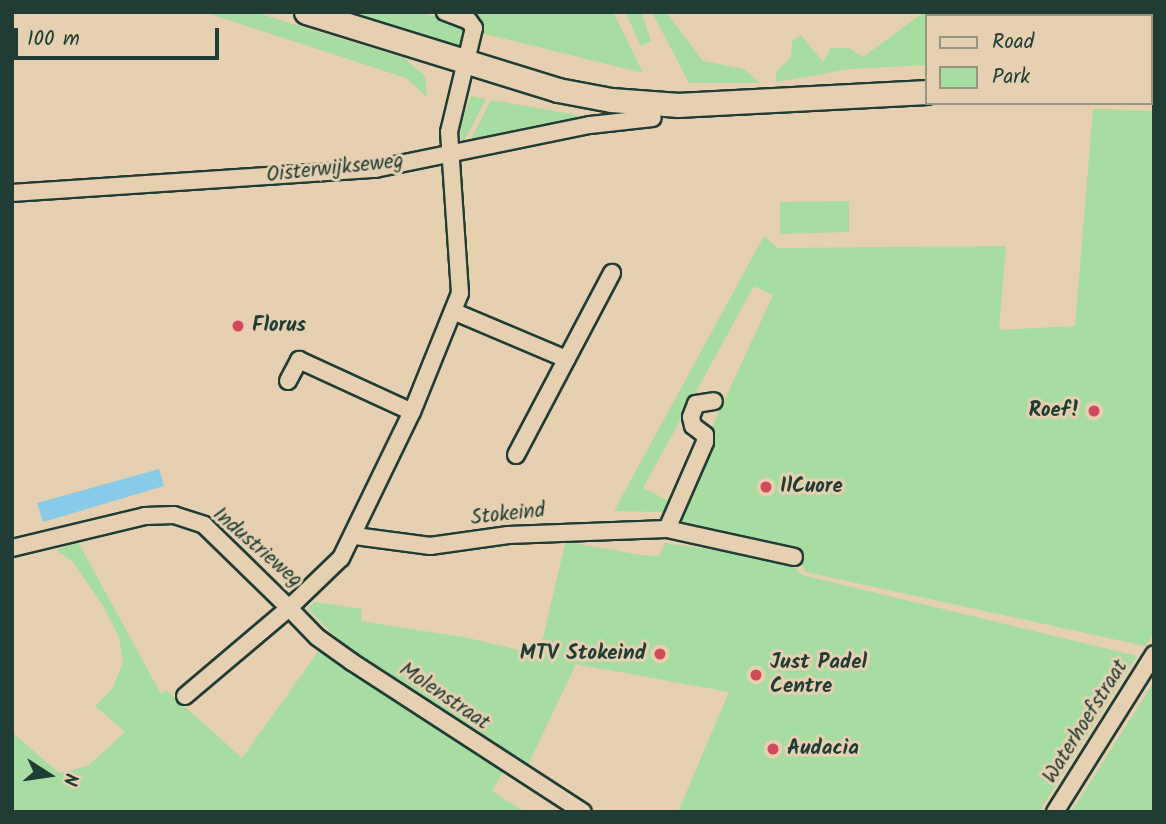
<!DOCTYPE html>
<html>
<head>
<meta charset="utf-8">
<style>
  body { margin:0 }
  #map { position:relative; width:1166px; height:824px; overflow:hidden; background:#e6d0af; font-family:Kalam,sans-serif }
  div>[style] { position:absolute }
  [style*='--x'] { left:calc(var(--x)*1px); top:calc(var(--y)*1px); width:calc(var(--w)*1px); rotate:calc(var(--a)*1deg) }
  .green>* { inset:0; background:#a6dda0 }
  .water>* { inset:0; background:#88cbe9 }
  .roads { filter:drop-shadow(2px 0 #1f3d34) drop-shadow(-2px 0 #1f3d34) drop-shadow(0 2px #1f3d34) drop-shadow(0 -2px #1f3d34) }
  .street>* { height:16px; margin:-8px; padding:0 8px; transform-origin:8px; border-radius:8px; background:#e6d0af }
  .secondary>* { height:23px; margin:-11.5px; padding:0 11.5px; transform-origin:11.5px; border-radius:11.5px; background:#e6d0af }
  .dots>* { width:19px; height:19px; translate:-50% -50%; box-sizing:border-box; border:4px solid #e6d0af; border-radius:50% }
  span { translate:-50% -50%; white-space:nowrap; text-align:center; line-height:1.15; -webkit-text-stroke:6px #e6d0af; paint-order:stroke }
  .street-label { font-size:21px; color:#1f3d34 }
  .poi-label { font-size:21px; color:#1f3d34; font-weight:700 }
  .left { translate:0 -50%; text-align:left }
  .right { translate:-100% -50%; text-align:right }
  .frame { position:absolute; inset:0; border:14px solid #1f3d34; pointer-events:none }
  .legend { position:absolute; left:925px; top:14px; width:228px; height:91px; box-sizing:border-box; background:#e6d0af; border:2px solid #96957e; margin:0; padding:9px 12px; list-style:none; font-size:21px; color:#1f3d34 }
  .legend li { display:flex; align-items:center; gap:14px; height:35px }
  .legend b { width:35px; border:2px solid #96957e }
  .north { position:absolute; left:14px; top:740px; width:70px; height:70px; -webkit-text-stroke:5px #e6d0af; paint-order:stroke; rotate:102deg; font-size:19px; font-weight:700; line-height:28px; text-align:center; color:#1f3d34 }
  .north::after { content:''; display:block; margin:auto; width:24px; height:32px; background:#1f3d34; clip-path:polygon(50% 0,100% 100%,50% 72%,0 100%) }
  .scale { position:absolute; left:14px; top:28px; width:205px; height:32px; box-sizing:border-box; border:4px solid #1f3d34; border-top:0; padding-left:9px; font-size:21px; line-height:24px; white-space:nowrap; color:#1f3d34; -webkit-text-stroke:5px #e6d0af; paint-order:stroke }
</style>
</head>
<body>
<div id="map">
  <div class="green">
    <i style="clip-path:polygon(204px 12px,254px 12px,404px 58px,425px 76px,427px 97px,406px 78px)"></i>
    <i style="clip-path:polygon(319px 12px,417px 12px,457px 22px,468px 32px,464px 51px)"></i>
    <i style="clip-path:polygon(470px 12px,613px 12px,643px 73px,482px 33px)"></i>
    <i style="clip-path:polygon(625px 12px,641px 12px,651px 41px,641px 46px)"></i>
    <i style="clip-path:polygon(652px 12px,666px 12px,703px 61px,744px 69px,760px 83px,689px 83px)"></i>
    <i style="clip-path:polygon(924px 12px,1041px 12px,926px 16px,926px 65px,849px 69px,776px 82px,776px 72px,791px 57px,792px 41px,801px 35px,823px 62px,831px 48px,849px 48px,863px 57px)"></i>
    <i style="clip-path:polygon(471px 96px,486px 99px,462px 145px,460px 126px)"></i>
    <i style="clip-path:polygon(491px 100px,577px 115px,578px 121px,474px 143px,471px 139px)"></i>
    <i style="clip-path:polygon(1093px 109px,1154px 111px,1154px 634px,1145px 646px,806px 572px,793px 551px,675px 525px,716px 418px,773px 295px,754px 286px,643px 488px,673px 503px,669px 512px,614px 511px,764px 236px,778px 248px,1006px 246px,999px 330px,1075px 326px)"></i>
    <i style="clip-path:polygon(849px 201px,849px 232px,780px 234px,780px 202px)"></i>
    <i style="clip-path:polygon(567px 535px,573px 543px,641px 555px,659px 556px,665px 543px,789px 561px,802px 575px,1137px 656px,1039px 812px,678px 812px,729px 692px,576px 664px,527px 767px,343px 645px,308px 609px,314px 602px,362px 609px,361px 621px,468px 638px,539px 655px)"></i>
    <i style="clip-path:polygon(78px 542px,161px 694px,166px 690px,242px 758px,320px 649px,505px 769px,492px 791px,525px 812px,12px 812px,12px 732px,59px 773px,88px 766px,125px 732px,95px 706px,112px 689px,123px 663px,119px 637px,103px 606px,73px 562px,56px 550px)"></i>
    <i style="clip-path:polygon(1154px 682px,1154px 812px,1071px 812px,1152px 685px)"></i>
  </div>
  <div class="water">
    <i style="clip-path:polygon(159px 469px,164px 486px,43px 522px,37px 503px)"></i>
  </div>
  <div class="roads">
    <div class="street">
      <i style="--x:1150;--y:16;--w:5;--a:-53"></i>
      <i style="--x:12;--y:193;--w:364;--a:-3.8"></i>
      <i style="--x:375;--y:169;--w:219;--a:-11.6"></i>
      <i style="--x:590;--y:125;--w:63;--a:-6.3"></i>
      <i style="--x:455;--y:312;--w:121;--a:22.9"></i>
      <i style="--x:288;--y:381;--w:24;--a:-62"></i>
      <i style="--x:299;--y:360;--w:124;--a:24.7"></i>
      <i style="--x:516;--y:455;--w:206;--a:-62.2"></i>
      <i style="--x:667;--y:529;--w:95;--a:-66.4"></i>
      <i style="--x:705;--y:442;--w:7;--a:-90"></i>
      <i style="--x:705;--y:435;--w:15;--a:-143"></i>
      <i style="--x:693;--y:426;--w:9;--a:-103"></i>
      <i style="--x:691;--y:417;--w:14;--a:-69"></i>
      <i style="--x:696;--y:404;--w:18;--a:-9"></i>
      <i style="--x:355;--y:536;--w:76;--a:7.6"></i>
      <i style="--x:430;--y:546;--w:79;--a:-8"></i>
      <i style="--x:508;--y:535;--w:159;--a:-2.2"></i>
      <i style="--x:667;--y:529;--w:130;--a:12.4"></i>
      <i style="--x:12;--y:548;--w:137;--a:-13.5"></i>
      <i style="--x:145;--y:516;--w:29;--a:-2"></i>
      <i style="--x:174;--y:515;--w:32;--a:18"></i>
      <i style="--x:204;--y:525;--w:119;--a:44.3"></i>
      <i style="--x:289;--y:608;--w:72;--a:-43.9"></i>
      <i style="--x:341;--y:558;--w:162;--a:-64.1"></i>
      <i style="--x:412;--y:412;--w:128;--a:-68"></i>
      <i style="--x:460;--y:293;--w:161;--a:-93.9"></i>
      <i style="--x:449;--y:132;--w:107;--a:-76.5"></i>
      <i style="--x:474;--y:28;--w:9;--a:-126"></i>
      <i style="--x:469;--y:21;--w:26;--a:-159"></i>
      <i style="--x:185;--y:696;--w:136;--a:-40.2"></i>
      <i style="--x:289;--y:608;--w:40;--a:46"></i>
      <i style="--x:317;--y:637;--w:43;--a:35.5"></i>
      <i style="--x:352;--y:662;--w:275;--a:33"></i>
      <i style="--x:1055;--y:812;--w:186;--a:-57.9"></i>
    </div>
    <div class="secondary">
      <i style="--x:306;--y:12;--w:264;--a:17.2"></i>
      <i style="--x:558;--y:90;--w:54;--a:10.7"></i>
      <i style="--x:611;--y:100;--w:68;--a:4.2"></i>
      <i style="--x:679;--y:105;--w:247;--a:-3"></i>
      <i style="--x:1150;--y:86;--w:4;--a:0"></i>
    </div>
  </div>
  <div class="dots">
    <i style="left:238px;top:326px;background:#d1495b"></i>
    <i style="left:1094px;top:411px;background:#d1495b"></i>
    <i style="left:766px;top:487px;background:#d1495b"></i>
    <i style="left:660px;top:654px;background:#d1495b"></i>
    <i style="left:756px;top:675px;background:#d1495b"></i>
    <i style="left:773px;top:749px;background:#d1495b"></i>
  </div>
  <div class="street-label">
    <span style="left:335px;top:169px;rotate:-6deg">Oisterwijkseweg</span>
    <span style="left:508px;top:515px;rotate:-6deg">Stokeind</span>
    <span style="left:257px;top:548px;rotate:41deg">Industrieweg</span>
    <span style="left:444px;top:697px;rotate:34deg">Molenstraat</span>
    <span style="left:1086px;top:722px;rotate:-58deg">Waterhoefstraat</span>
  </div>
  <div class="poi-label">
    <span class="left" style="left:252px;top:326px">Florus</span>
    <span class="right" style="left:1080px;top:411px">Roef!</span>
    <span class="left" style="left:780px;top:487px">IlCuore</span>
    <span class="right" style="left:646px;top:654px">MTV Stokeind</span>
    <span class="left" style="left:770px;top:675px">Just Padel<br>Centre</span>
    <span class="left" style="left:787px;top:749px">Audacia</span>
  </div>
  <div class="frame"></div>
  <ul class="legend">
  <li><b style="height:9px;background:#e6d0af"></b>Road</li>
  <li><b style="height:19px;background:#a6dda0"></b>Park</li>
  </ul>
  <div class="north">N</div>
  <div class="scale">100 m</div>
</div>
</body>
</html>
